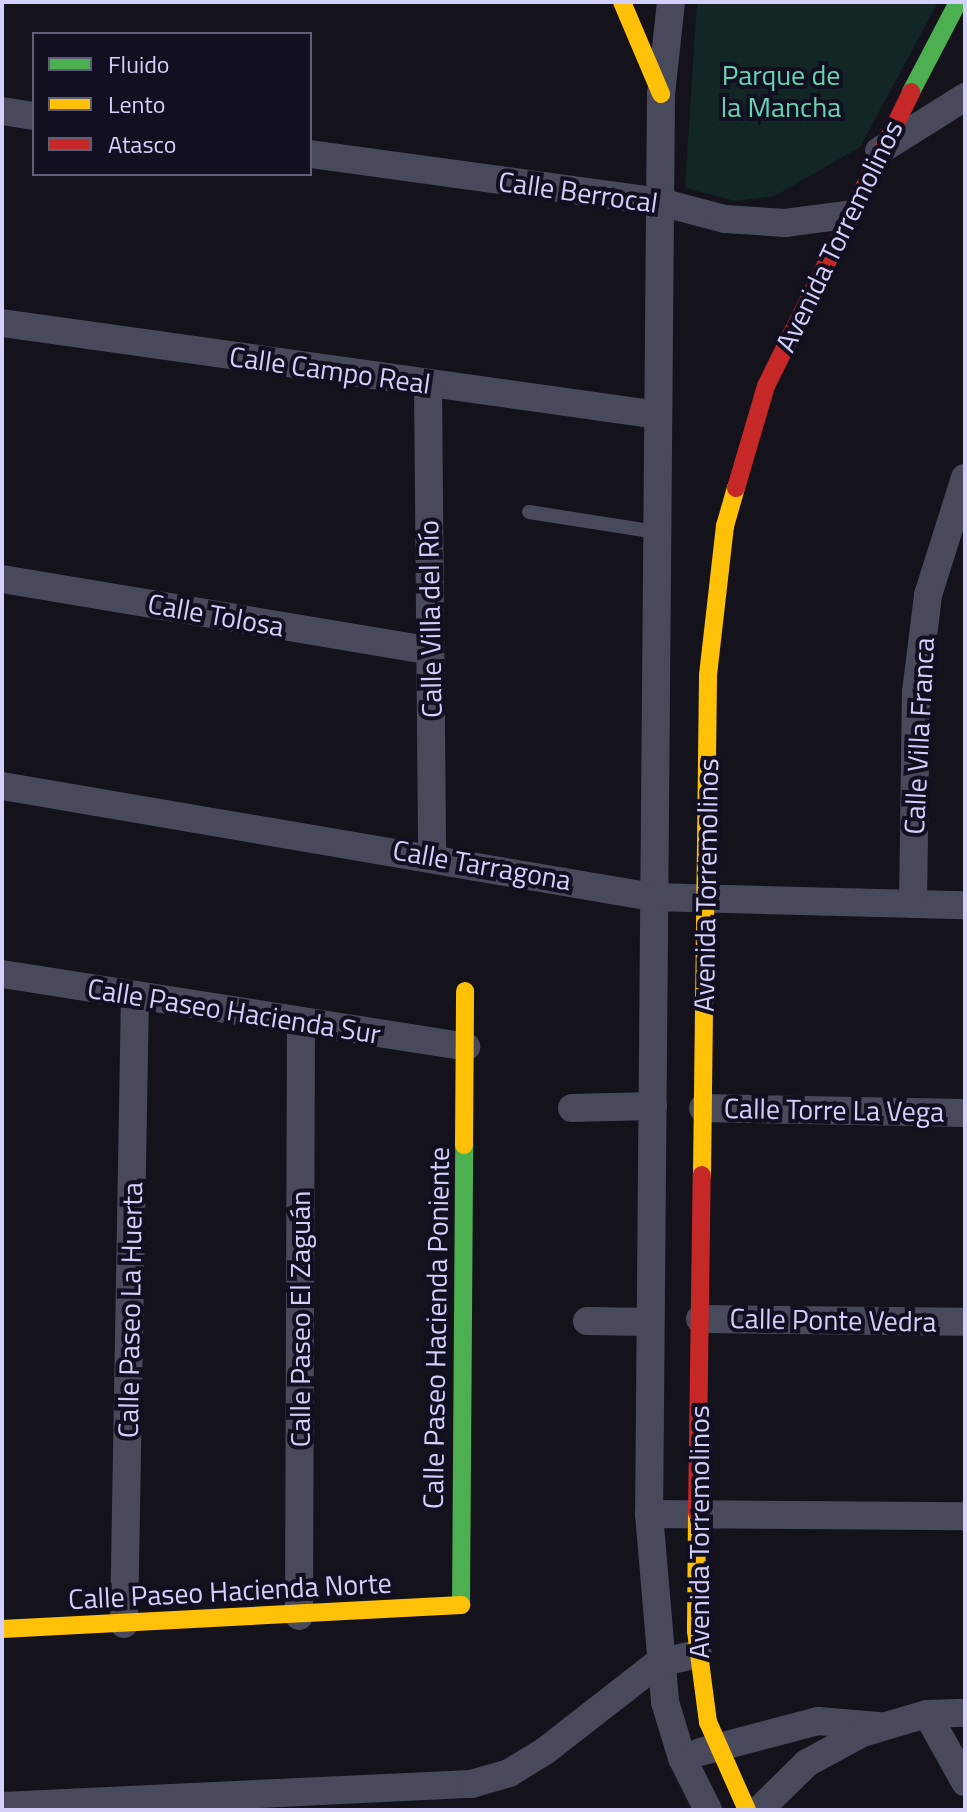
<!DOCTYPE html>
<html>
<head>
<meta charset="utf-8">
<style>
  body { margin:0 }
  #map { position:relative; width:967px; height:1812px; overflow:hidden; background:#14131c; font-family:"Titillium Web",sans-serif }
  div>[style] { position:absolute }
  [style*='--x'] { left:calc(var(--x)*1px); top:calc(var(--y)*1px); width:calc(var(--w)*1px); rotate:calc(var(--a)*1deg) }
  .green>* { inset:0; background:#122626 }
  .lane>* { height:14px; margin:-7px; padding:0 7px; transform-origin:7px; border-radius:7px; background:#49495c }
  .street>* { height:28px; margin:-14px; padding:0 14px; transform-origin:14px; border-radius:14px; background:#49495c }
  .fast>* { height:18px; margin:-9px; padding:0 9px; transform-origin:9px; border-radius:9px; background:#4caf50 }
  .slow>* { height:18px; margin:-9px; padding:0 9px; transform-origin:9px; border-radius:9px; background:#ffc107 }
  .jam>* { height:18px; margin:-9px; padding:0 9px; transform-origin:9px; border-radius:9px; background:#c62828 }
  span { translate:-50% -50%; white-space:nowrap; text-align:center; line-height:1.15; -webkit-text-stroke:8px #110f20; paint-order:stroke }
  .park-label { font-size:28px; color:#64d4b1 }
  .street-label { font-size:28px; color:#d3d1fb }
  .frame { position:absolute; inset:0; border:4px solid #d3d1fb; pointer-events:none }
  .legend { position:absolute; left:32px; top:32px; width:280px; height:144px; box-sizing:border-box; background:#110f20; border:2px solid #5f5d78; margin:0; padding:10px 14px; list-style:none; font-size:24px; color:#d3d1fb }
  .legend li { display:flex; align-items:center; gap:16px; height:40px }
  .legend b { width:40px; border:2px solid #5f5d78 }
</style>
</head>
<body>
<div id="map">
  <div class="green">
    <i style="clip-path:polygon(938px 2px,860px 147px,775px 196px,735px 201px,685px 188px,697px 3px)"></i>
  </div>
  <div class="lane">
    <i style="--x:529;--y:512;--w:130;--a:8.9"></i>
  </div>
  <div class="street">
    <i style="--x:671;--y:2;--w:93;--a:96.2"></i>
    <i style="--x:661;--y:94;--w:1420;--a:90.48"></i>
    <i style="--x:649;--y:1514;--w:189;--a:85.1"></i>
    <i style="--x:665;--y:1702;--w:59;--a:73.1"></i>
    <i style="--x:682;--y:1758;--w:58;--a:63.4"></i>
    <i style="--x:2;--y:111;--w:32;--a:9"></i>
    <i style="--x:879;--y:151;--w:102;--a:-32.1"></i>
    <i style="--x:310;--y:154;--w:353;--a:7.8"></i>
    <i style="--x:660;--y:202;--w:67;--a:14.7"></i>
    <i style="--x:725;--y:219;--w:60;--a:3.8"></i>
    <i style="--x:785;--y:223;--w:62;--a:-7.5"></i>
    <i style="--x:2;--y:323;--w:662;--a:7.98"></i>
    <i style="--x:428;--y:384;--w:471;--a:89.5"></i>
    <i style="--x:2;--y:579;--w:434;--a:9.5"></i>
    <i style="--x:2;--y:786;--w:659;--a:9.69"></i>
    <i style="--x:652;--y:897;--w:313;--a:1.5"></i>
    <i style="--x:913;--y:904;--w:212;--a:-89.2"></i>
    <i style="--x:916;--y:692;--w:98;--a:-82.9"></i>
    <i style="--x:928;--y:595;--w:123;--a:-72.5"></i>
    <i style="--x:2;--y:974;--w:470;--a:8.9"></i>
    <i style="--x:572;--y:1108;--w:81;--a:-1.4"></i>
    <i style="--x:703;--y:1108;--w:262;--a:1.1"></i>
    <i style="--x:700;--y:1319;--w:265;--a:0.6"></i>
    <i style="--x:587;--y:1321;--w:63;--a:0.9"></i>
    <i style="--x:649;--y:1514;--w:316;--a:0.4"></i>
    <i style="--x:299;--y:1616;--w:595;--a:-89.81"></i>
    <i style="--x:124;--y:1624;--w:629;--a:-89"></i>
    <i style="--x:927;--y:1714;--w:78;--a:60.8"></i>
    <i style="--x:700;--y:1752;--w:122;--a:-14.7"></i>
    <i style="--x:818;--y:1721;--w:61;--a:4.7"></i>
    <i style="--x:2;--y:1806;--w:470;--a:-2.7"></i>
    <i style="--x:471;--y:1784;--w:40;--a:-16"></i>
    <i style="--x:509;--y:1773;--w:42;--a:-31.4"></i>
    <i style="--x:545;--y:1751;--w:143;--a:-37.9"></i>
    <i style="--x:658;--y:1663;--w:41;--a:-12.7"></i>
    <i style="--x:759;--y:1810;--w:67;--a:-44.4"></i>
    <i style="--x:807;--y:1763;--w:63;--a:-28.6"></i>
    <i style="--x:862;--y:1733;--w:68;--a:-16.3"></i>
    <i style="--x:927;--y:1714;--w:38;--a:-2"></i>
  </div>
  <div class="fast">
    <i style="--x:911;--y:92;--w:102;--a:-62.4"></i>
    <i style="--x:461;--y:1605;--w:460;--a:-89.6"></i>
  </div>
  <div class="slow">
    <i style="--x:622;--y:2;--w:100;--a:67"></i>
    <i style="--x:464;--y:1145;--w:154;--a:-89.6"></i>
    <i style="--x:702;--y:1175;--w:500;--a:-89.31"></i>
    <i style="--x:708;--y:675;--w:150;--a:-83.5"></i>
    <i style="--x:725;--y:526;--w:40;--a:-74"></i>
    <i style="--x:697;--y:1513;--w:118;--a:90.5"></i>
    <i style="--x:696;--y:1631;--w:92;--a:82.5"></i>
    <i style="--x:708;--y:1722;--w:96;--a:66.1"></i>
    <i style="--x:2;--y:1629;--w:460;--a:-3"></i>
  </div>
  <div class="jam">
    <i style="--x:736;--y:488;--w:106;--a:-73.6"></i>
    <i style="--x:766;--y:386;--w:328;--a:-63.7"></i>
    <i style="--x:697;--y:1513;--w:338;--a:-89.2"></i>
  </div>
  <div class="park-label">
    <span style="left:781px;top:91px">Parque de<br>la Mancha</span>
  </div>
  <div class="street-label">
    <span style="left:578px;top:192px;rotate:8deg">Calle Berrocal</span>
    <span style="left:839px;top:236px;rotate:-64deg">Avenida Torremolinos</span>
    <span style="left:330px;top:370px;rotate:8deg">Calle Campo Real</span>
    <span style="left:216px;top:615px;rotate:10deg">Calle Tolosa</span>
    <span style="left:430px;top:619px;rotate:-91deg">Calle Villa del Río</span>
    <span style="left:919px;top:736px;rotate:-87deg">Calle Villa Franca</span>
    <span style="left:482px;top:865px;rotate:10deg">Calle Tarragona</span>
    <span style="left:706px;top:885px;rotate:-89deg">Avenida Torremolinos</span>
    <span style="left:234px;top:1011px;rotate:9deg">Calle Paseo Hacienda Sur</span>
    <span style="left:834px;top:1110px;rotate:1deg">Calle Torre La Vega</span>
    <span style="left:130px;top:1310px;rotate:-89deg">Calle Paseo La Huerta</span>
    <span style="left:300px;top:1319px;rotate:-90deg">Calle Paseo El Zaguán</span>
    <span style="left:833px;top:1320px;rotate:1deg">Calle Ponte Vedra</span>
    <span style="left:436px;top:1328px;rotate:-89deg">Calle Paseo Hacienda Poniente</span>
    <span style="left:699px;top:1532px;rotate:-90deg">Avenida Torremolinos</span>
    <span style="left:230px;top:1591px;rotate:-3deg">Calle Paseo Hacienda Norte</span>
  </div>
  <div class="frame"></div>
  <ul class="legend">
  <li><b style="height:10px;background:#4caf50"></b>Fluido</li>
  <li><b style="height:10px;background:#ffc107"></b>Lento</li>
  <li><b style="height:10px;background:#c62828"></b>Atasco</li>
  </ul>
</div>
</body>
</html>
